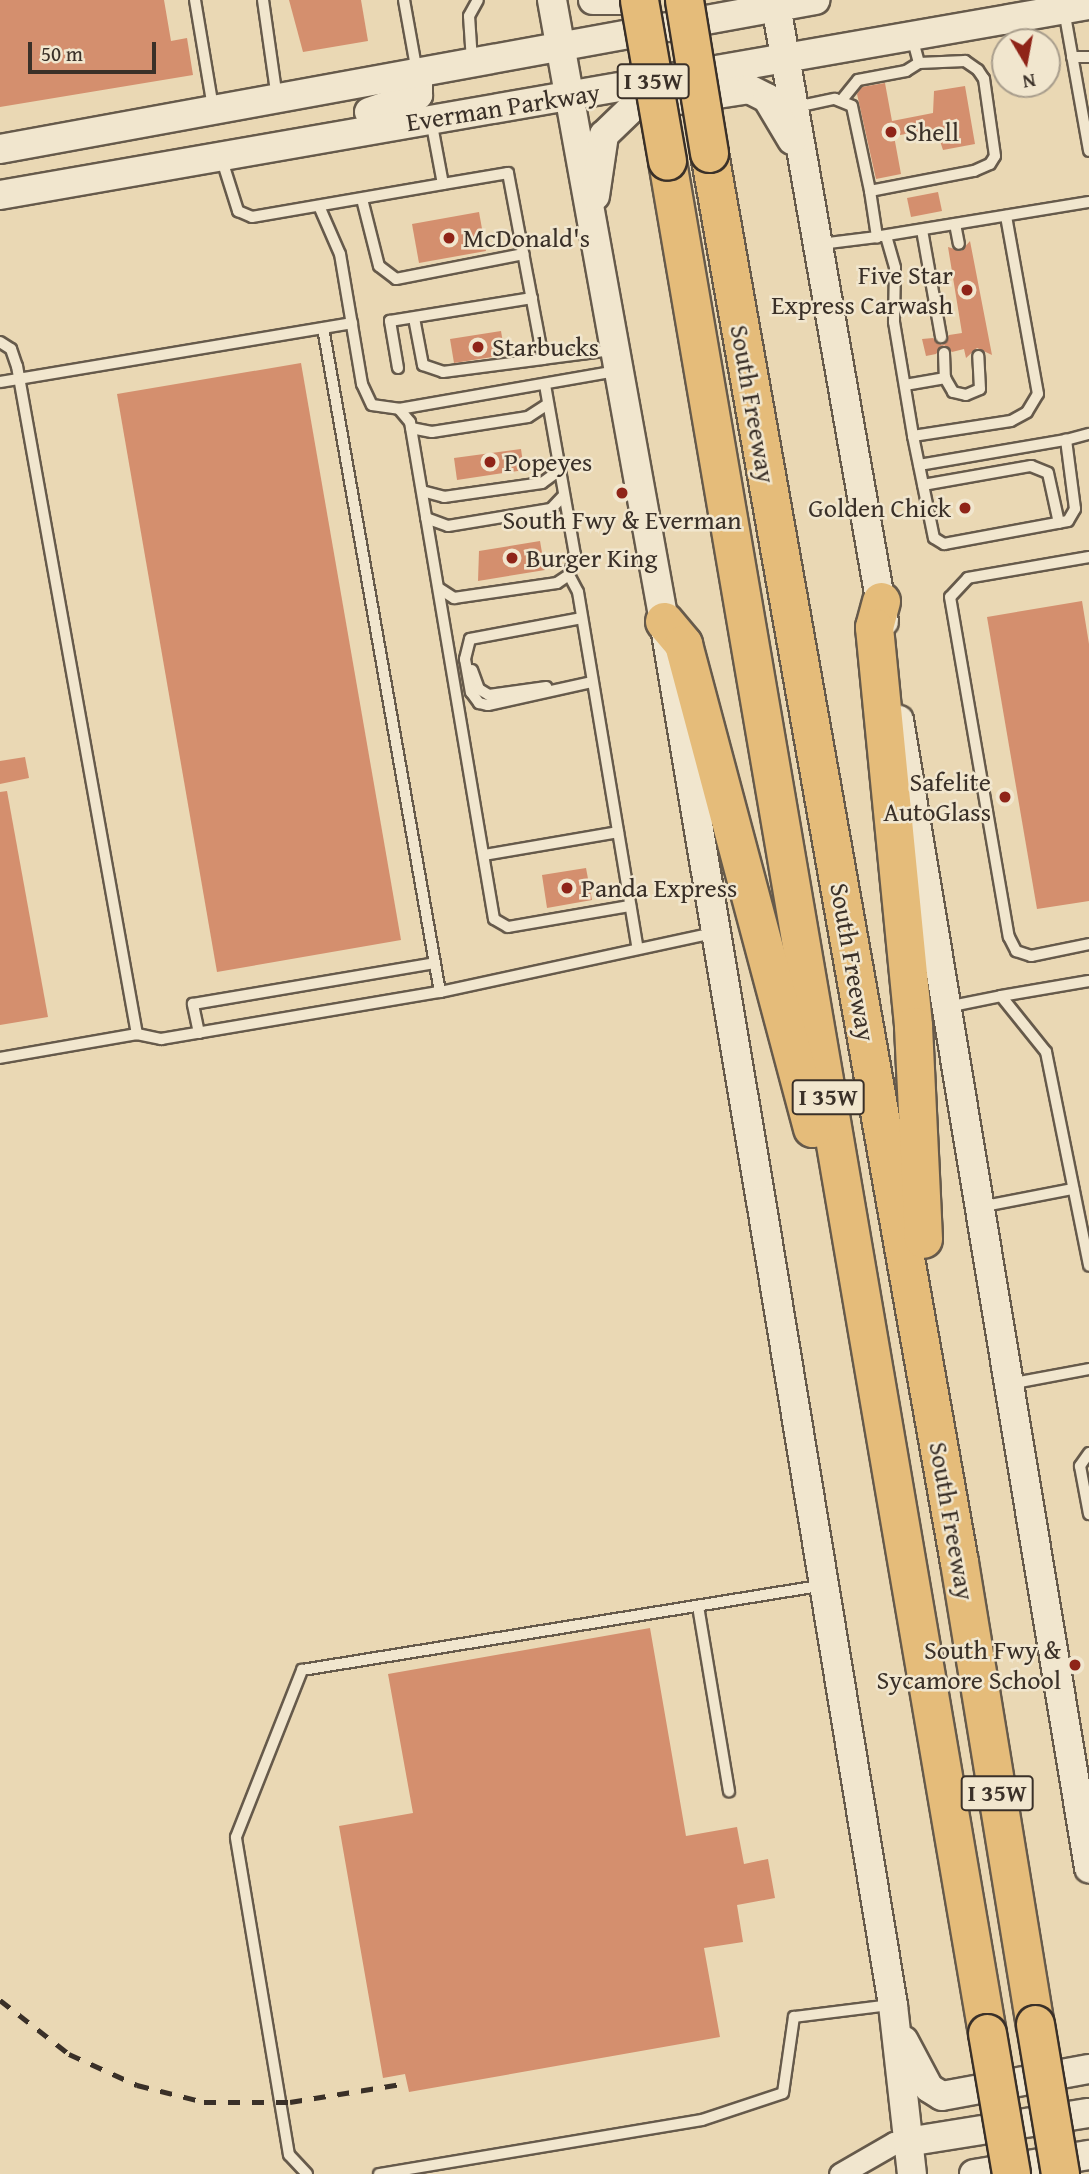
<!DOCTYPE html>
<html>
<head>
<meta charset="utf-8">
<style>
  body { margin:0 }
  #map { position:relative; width:1089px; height:2174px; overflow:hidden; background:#ead8b4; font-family:"Gentium Book Plus",serif }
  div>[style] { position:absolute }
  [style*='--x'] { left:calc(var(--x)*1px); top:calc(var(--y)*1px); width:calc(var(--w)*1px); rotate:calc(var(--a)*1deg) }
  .building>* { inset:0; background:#d48f6e }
  .roads { filter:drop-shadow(2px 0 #665a4b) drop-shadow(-2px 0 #665a4b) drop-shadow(0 2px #665a4b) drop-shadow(0 -2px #665a4b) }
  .lane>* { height:10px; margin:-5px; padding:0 5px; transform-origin:5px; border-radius:5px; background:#f1e6ce }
  .street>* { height:21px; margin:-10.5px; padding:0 10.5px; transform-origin:10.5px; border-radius:10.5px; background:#f1e6ce }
  .secondary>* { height:28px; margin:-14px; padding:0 14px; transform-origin:14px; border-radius:14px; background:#f1e6ce }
  .highway>* { height:37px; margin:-18.5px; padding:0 18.5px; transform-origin:18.5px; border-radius:18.5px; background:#e5bc7a }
  .rail>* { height:5px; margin-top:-2.5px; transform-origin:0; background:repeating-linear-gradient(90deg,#3a3028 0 12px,transparent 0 24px) }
  .bridges { filter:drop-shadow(2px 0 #3a3028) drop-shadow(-2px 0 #3a3028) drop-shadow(0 2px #3a3028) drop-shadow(0 -2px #3a3028) }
  .highway-bridge>* { height:37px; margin:-18.5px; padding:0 18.5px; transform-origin:18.5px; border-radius:18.5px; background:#e5bc7a }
  .dots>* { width:19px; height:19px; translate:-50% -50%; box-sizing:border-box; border:4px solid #f1e6ce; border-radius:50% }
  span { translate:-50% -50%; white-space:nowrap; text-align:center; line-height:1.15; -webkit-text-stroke:5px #f1e6ce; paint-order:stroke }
  .shield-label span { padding:2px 5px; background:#f1e6ce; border:2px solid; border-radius:5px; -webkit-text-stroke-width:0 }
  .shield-label { font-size:24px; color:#3a3028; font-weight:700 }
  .street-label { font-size:26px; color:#3a3028 }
  .poi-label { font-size:26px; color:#3a3028 }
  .left { translate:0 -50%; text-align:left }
  .right { translate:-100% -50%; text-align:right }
  .north { position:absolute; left:991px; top:28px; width:70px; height:70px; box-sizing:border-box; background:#f1e6ce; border:2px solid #a89d8c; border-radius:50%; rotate:170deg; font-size:19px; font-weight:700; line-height:28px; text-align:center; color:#3a3028 }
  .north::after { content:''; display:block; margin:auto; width:24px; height:32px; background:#8f2418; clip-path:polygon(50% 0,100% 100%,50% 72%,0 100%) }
  .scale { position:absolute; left:28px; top:42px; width:128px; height:32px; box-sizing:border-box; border:4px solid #3a3028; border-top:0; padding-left:9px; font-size:21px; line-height:24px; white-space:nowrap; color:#3a3028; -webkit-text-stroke:5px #f1e6ce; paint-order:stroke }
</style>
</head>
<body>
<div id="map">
  <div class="building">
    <i style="clip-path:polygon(0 0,164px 0,171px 41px,187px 38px,193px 75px,0 107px)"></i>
    <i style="clip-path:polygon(289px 0,361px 0,368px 41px,303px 52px)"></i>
    <i style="clip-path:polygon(885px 83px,892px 121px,933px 113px,934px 91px,965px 86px,975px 144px,943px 150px,936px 129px,894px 136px,901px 174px,876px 179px,857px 94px,862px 87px)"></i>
    <i style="clip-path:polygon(938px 192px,942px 211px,911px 217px,907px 198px)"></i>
    <i style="clip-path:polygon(479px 212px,486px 251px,419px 263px,412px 224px)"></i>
    <i style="clip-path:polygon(970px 241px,992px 355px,977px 348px,966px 358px,964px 349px,952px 352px,944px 345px,936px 354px,926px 356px,922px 339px,933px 338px,942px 345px,949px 335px,962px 333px,948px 247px,961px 251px)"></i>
    <i style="clip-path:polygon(501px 331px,505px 355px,454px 363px,450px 339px)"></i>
    <i style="clip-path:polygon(301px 363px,401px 940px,217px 972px,117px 394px)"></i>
    <i style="clip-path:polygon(521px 449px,524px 470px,457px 480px,454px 458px)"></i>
    <i style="clip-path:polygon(540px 541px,545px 570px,478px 581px,479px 551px)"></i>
    <i style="clip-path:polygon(1082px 601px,1089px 644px,1089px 901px,1037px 909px,987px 617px)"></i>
    <i style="clip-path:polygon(25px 757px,29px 778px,0 784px,0 761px)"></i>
    <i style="clip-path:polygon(7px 791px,48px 1017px,0 1025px,0 792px)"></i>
    <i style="clip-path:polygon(586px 868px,592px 900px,547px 908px,542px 875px)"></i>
    <i style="clip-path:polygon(650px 1628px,686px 1836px,737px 1827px,744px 1864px,768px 1859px,775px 1898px,737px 1905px,743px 1942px,704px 1948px,720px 2037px,409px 2092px,405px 2074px,383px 2078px,339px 1826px,413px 1813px,388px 1674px)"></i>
  </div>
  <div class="roads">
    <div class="lane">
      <i style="--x:195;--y:0;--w:109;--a:80.5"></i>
      <i style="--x:263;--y:0;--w:99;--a:81.9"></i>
      <i style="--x:404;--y:0;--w:73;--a:79.8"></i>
      <i style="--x:1064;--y:10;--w:143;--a:79.9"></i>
      <i style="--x:1072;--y:57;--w:17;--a:0"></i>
      <i style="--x:472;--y:61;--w:45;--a:-93.8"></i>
      <i style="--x:469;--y:16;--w:18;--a:-61"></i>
      <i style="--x:841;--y:101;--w:27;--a:-51"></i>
      <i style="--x:858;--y:80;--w:49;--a:-10.6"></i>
      <i style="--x:906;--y:71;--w:15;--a:-32"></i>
      <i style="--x:796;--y:107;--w:40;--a:-12"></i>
      <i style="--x:835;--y:99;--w:18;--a:22"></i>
      <i style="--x:852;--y:106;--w:87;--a:78"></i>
      <i style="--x:870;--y:191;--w:47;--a:81.3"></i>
      <i style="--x:877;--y:237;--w:57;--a:173"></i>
      <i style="--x:431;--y:120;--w:65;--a:79.4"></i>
      <i style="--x:443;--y:184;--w:66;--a:-9.6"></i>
      <i style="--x:508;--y:173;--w:189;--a:79.3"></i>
      <i style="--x:543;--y:359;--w:70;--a:-7.4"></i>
      <i style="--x:221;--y:157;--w:57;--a:72.5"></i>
      <i style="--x:238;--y:211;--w:15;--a:23"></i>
      <i style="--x:252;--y:217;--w:194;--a:-9.8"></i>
      <i style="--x:870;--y:191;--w:106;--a:-10.9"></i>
      <i style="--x:974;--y:171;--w:17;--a:-24"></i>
      <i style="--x:990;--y:164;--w:9;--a:-58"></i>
      <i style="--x:995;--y:156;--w:78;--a:-98.1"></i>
      <i style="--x:984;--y:79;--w:11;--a:-124"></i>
      <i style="--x:978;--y:70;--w:16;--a:-145"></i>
      <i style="--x:965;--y:61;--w:46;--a:177.5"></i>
      <i style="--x:919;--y:63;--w:27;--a:-105"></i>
      <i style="--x:362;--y:199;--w:69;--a:75.8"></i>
      <i style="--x:379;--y:266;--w:21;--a:37"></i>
      <i style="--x:396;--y:279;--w:130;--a:-11.1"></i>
      <i style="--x:319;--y:206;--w:52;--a:66.4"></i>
      <i style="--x:340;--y:254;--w:132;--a:80.4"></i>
      <i style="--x:362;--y:384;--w:23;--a:65"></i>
      <i style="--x:372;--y:405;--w:27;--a:8"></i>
      <i style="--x:399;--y:409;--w:17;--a:50"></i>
      <i style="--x:410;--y:422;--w:504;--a:80.41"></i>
      <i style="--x:494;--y:919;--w:16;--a:30"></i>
      <i style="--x:508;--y:927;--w:124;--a:-9.8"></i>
      <i style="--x:955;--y:224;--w:20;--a:79"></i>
      <i style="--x:922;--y:230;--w:109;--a:79.9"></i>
      <i style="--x:881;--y:236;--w:211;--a:-9.3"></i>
      <i style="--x:886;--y:236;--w:33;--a:74"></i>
      <i style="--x:895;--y:268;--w:54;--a:91.1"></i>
      <i style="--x:894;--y:322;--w:116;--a:80.5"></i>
      <i style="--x:913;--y:436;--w:99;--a:-8.7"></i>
      <i style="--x:1011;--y:421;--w:18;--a:-29"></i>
      <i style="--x:1027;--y:412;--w:21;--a:-59"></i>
      <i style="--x:1038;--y:394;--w:181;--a:-100.2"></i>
      <i style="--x:414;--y:318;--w:48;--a:79.2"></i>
      <i style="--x:423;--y:365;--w:21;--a:19"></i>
      <i style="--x:443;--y:372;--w:101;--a:-7.4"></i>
      <i style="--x:0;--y:342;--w:13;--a:32"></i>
      <i style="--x:11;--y:349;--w:18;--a:71"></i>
      <i style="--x:17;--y:366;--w:679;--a:79.82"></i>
      <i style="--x:137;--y:1034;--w:139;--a:170.1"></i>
      <i style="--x:944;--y:353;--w:25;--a:88"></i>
      <i style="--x:945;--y:378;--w:16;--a:60"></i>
      <i style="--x:953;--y:392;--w:13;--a:13"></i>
      <i style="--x:966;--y:395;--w:15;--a:-23"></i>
      <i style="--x:980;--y:389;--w:33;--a:-93"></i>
      <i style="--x:398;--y:368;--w:48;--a:-99.7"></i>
      <i style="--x:390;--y:321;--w:144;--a:-9.2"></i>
      <i style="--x:0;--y:382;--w:357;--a:-9.5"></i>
      <i style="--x:905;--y:385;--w:41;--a:-9.9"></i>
      <i style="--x:399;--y:409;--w:220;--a:-9.9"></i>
      <i style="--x:411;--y:428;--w:21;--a:11"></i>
      <i style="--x:432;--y:432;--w:97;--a:-8.9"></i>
      <i style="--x:528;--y:417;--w:24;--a:-33"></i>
      <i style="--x:913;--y:436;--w:104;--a:78.4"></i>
      <i style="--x:934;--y:538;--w:12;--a:31"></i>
      <i style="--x:944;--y:544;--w:126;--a:-10.5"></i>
      <i style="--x:1068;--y:521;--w:14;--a:-60"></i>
      <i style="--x:1075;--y:509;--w:70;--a:-97.4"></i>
      <i style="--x:1066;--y:440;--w:24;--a:-15"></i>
      <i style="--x:919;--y:465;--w:149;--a:-9.7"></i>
      <i style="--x:923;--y:485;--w:110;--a:-10"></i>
      <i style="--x:1031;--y:466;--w:18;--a:22"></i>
      <i style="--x:1048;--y:473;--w:51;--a:77.6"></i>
      <i style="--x:422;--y:491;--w:23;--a:15"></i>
      <i style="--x:444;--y:497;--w:99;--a:-8.1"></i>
      <i style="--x:542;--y:483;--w:22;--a:-36"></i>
      <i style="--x:426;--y:518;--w:23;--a:20"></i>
      <i style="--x:448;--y:526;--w:104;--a:-9.4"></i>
      <i style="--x:551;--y:509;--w:19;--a:-47"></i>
      <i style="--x:1089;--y:557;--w:123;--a:170.2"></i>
      <i style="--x:968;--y:578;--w:26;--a:133"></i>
      <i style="--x:950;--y:597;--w:345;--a:80.2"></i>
      <i style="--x:1009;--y:937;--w:16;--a:63"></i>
      <i style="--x:1016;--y:951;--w:16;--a:18"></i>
      <i style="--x:1031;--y:956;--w:59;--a:-11.7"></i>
      <i style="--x:569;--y:575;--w:19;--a:62"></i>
      <i style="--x:578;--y:592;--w:359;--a:80.5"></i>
      <i style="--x:440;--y:589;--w:17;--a:33"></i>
      <i style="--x:454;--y:598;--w:104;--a:-8.3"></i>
      <i style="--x:557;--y:583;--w:14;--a:-34"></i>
      <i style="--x:569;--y:575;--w:21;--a:-73"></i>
      <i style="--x:575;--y:555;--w:173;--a:-100"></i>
      <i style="--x:582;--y:618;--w:114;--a:169.4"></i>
      <i style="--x:470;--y:639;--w:21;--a:104"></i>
      <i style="--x:465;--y:659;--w:34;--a:80"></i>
      <i style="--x:471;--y:692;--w:14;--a:54"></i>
      <i style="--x:479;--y:703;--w:9;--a:13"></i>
      <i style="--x:488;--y:705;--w:107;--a:-12.5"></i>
      <i style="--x:472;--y:670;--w:20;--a:70"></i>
      <i style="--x:479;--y:689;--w:12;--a:31"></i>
      <i style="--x:489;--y:695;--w:58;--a:-8"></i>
      <i style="--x:484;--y:855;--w:136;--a:-9.7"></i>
      <i style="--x:440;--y:992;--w:280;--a:-12.2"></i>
      <i style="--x:1001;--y:996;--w:89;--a:-9.7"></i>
      <i style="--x:947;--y:1007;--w:55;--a:-11.5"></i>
      <i style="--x:1001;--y:996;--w:72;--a:51.2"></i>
      <i style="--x:1046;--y:1052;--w:218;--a:78.6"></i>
      <i style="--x:199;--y:1033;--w:30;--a:-102"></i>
      <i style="--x:193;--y:1004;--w:245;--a:-9.6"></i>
      <i style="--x:137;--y:1034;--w:25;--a:12"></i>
      <i style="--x:161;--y:1039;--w:283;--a:-9.6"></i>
      <i style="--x:440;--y:992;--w:674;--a:-99.99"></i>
      <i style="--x:980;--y:1207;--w:95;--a:-11"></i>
      <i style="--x:1009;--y:1384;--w:81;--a:-10.6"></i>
      <i style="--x:1089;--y:1453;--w:16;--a:125"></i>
      <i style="--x:1080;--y:1466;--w:49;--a:79.4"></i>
      <i style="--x:698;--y:1606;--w:188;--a:80.5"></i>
      <i style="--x:307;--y:2174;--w:26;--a:-133"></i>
      <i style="--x:289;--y:2155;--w:322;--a:-99.5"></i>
      <i style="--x:236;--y:1837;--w:180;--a:-68.4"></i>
      <i style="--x:302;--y:1670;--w:530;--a:-9.23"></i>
      <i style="--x:379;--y:2174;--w:327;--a:-9.5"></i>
      <i style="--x:702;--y:2120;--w:85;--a:-18.4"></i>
      <i style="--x:783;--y:2093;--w:77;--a:-81.8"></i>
      <i style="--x:794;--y:2017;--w:97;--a:-7.1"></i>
    </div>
    <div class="street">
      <i style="--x:840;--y:2174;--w:62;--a:-29.9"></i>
      <i style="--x:894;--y:2143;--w:13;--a:-4"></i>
    </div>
    <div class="secondary">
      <i style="--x:552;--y:0;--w:631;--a:79.78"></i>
      <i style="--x:664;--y:621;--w:588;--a:80.51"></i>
      <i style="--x:761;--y:1201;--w:815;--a:80.68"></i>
      <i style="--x:893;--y:2005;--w:170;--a:83.6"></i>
      <i style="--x:593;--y:0;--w:30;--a:0"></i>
      <i style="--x:775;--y:0;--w:631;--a:80.06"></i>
      <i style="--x:369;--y:112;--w:52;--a:-19.1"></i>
      <i style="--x:418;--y:95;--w:21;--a:-90"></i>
      <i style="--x:0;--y:149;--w:829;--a:-10.36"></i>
      <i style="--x:0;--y:195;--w:1105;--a:-9.9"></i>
      <i style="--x:595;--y:196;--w:62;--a:-81.6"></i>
      <i style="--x:604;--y:135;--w:40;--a:-44"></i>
      <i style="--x:633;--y:107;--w:117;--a:-8.8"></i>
      <i style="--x:749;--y:89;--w:20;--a:27"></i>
      <i style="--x:767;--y:98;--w:49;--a:59.2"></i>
      <i style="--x:899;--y:720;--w:1164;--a:80.6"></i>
      <i style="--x:904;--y:2041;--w:53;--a:62"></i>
      <i style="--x:929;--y:2088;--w:15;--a:32"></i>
      <i style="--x:942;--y:2096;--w:149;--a:-10.4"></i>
      <i style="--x:907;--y:2142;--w:184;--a:-9.1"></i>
      <i style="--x:974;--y:2174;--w:117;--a:-9.4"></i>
    </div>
    <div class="highway">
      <i style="--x:709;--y:153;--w:1431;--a:79.94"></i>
      <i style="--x:959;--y:1562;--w:468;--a:80.7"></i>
      <i style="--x:667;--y:161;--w:1899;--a:80.3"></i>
      <i style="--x:881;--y:601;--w:27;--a:105"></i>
      <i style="--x:874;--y:627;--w:401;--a:84.4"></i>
      <i style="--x:913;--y:1026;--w:213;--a:87.3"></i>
      <i style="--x:664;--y:621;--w:30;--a:50"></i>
      <i style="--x:683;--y:644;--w:501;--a:75.08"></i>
    </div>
  </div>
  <div class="rail">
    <i style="--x:0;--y:2000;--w:88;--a:38"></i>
    <i style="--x:69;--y:2054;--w:75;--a:24.5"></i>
    <i style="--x:137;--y:2085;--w:69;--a:14.2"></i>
    <i style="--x:204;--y:2102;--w:86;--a:0"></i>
    <i style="--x:290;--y:2102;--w:119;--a:-9.2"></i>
  </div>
  <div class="bridges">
    <div class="highway-bridge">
      <i style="--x:639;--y:0;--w:163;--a:80.1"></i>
      <i style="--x:684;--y:0;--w:155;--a:80.7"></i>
      <i style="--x:1035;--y:2024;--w:152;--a:80.5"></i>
      <i style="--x:987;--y:2033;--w:143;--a:80.3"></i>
    </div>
  </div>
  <div class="dots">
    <i style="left:891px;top:132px;background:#8f2418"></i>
    <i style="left:449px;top:238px;background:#8f2418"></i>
    <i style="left:967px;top:290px;background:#8f2418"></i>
    <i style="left:478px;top:347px;background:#8f2418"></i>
    <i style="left:490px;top:462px;background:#8f2418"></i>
    <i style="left:622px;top:493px;background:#8f2418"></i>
    <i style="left:965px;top:508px;background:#8f2418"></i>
    <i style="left:512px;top:558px;background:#8f2418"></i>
    <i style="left:1005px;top:797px;background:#8f2418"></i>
    <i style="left:567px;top:888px;background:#8f2418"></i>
    <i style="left:1075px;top:1665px;background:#8f2418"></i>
  </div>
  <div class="shield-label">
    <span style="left:653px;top:81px">I 35W</span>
    <span style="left:828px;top:1097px">I 35W</span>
    <span style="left:997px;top:1793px">I 35W</span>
  </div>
  <div class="street-label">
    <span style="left:503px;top:107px;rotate:-9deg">Everman Parkway</span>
    <span style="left:753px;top:404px;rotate:80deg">South Freeway</span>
    <span style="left:853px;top:962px;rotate:80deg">South Freeway</span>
    <span style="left:952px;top:1521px;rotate:80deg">South Freeway</span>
  </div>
  <div class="poi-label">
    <span class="left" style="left:905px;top:132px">Shell</span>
    <span class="left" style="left:463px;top:238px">McDonald's</span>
    <span class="right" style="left:953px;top:290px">Five Star<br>Express Carwash</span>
    <span class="left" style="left:492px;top:347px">Starbucks</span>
    <span class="left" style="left:504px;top:462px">Popeyes</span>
    <span class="right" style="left:951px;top:508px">Golden Chick</span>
    <span style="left:622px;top:520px">South Fwy &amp; Everman</span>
    <span class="left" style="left:526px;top:558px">Burger King</span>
    <span class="right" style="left:991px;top:797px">Safelite<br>AutoGlass</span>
    <span class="left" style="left:581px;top:888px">Panda Express</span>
    <span class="right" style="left:1061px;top:1665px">South Fwy &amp;<br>Sycamore School</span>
  </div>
  <div class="north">N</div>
  <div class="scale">50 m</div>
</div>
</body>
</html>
